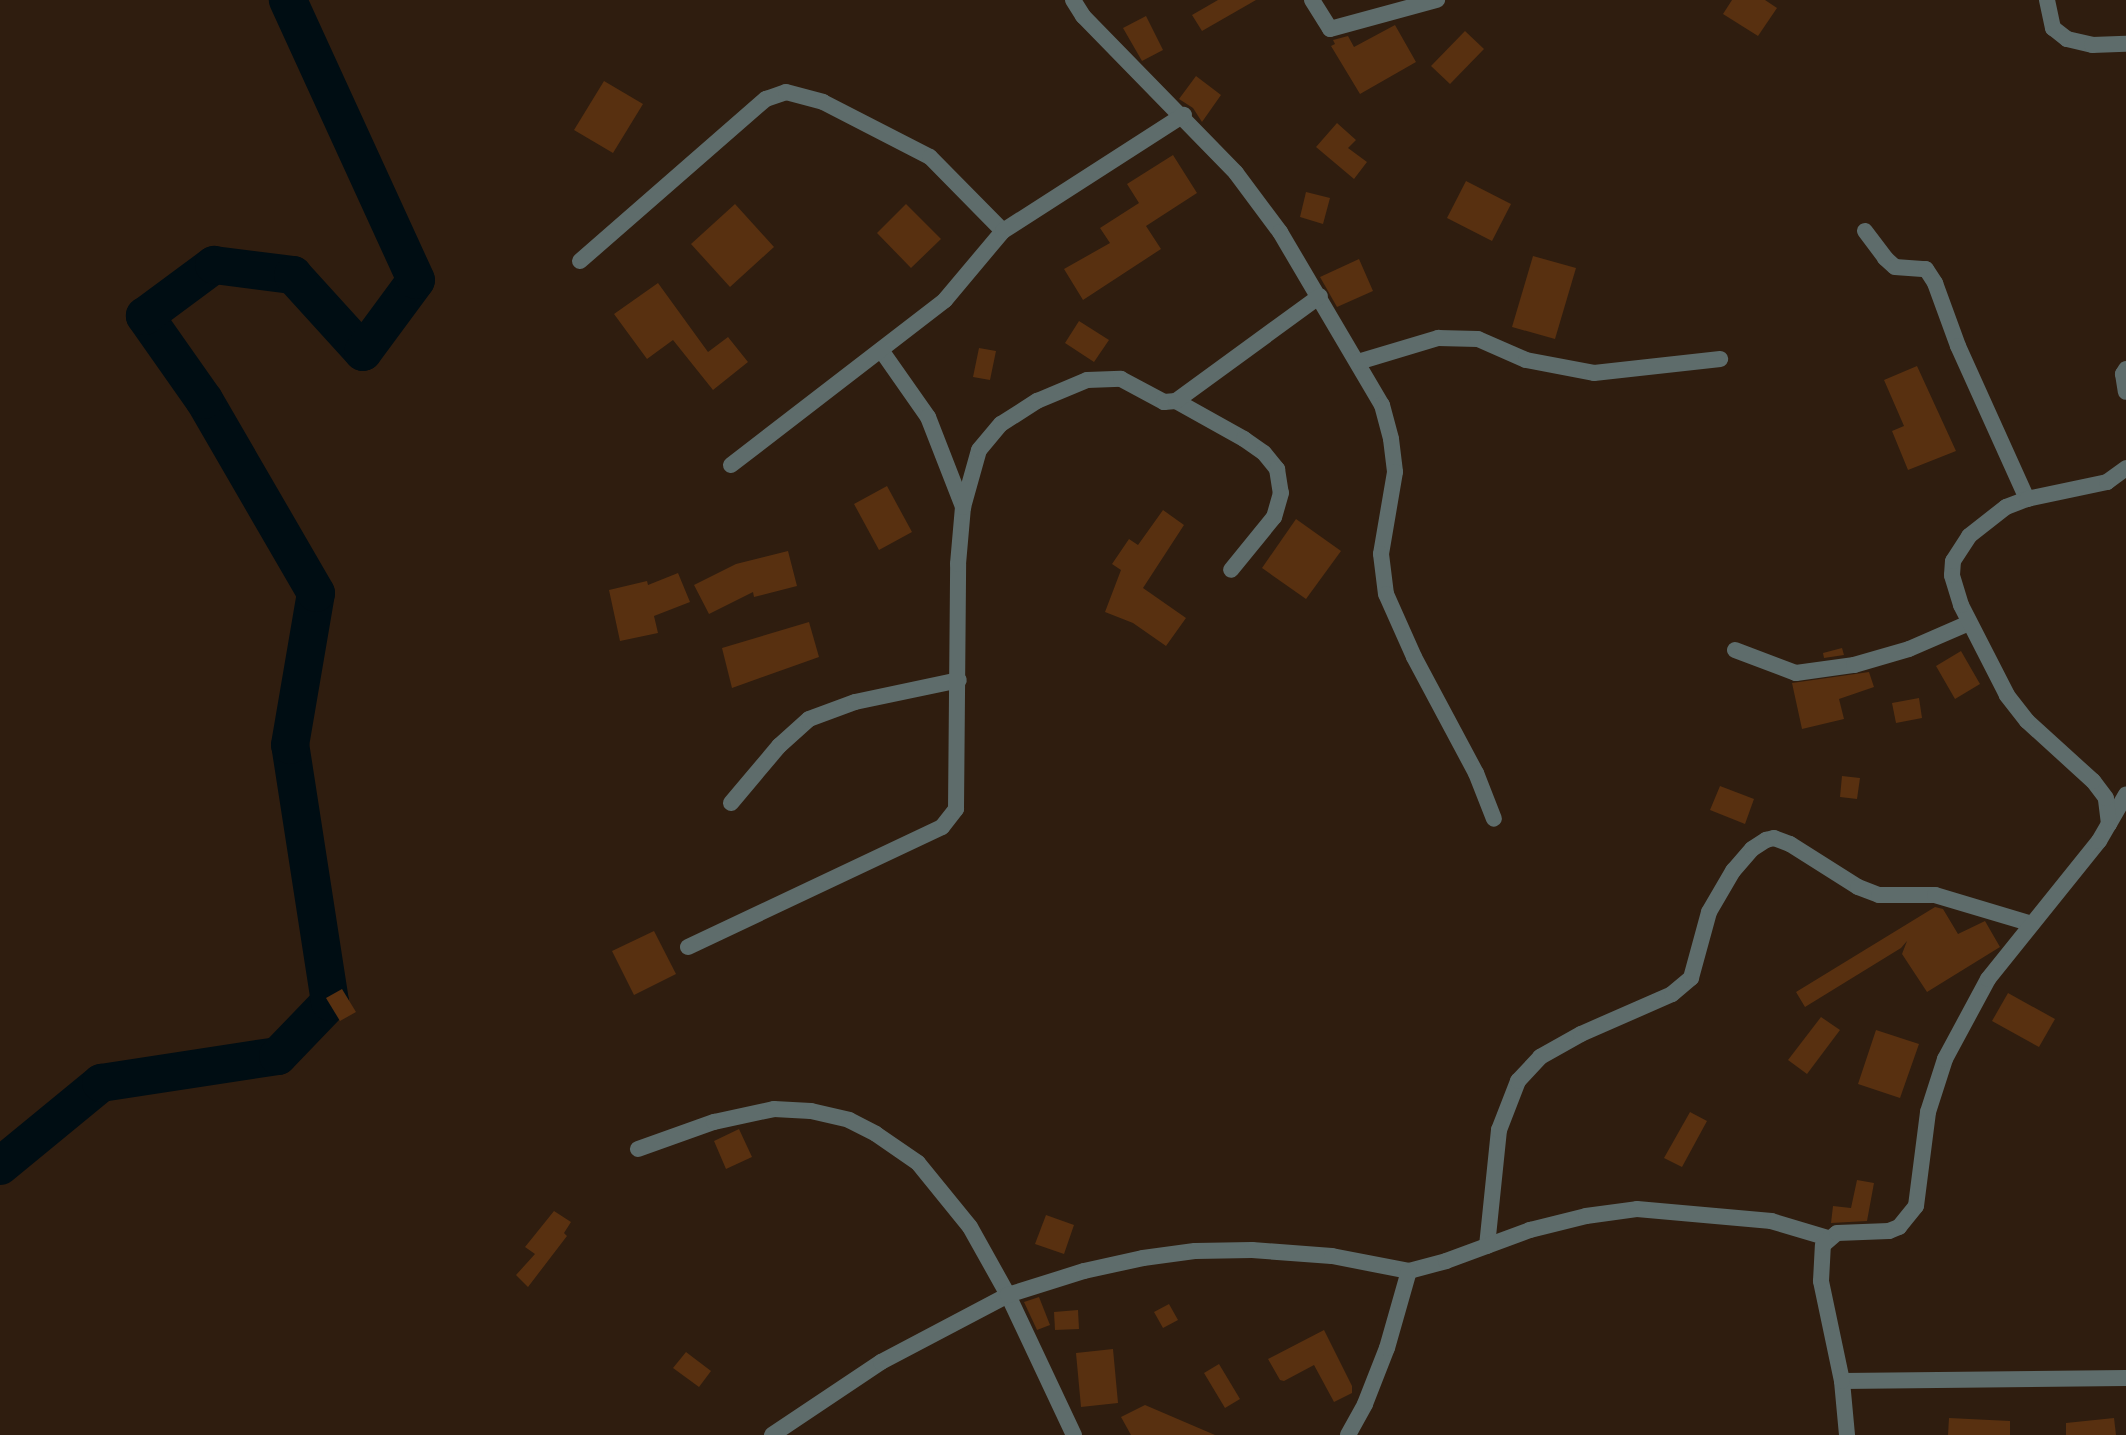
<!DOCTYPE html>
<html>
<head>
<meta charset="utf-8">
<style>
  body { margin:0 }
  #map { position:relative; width:2126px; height:1435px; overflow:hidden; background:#2f1d0f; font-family:"Exo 2",sans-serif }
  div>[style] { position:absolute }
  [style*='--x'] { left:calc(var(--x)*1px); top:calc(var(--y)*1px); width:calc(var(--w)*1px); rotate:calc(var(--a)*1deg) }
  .river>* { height:38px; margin:-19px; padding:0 19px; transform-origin:19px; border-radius:19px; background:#000d13 }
  .building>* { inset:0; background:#583010 }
  .street>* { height:16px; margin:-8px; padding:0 8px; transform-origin:8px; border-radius:8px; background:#5e6c6b }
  span { translate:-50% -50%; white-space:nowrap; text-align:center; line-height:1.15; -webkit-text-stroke:6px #251307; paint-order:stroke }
</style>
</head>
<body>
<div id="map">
  <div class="river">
    <i style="--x:0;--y:1166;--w:131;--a:-39.4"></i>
    <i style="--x:101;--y:1083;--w:179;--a:-8.7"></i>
    <i style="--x:278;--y:1056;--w:75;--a:-46.1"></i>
    <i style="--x:330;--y:1002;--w:260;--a:-98.8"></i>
    <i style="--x:290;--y:745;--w:154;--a:-80.3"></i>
    <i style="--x:316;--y:593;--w:223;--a:-120.1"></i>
    <i style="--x:204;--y:400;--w:103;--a:-125.1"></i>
    <i style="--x:145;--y:316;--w:86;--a:-36.5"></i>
    <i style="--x:214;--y:265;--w:80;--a:7.2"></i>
    <i style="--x:293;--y:275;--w:104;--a:47.7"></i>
    <i style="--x:363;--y:352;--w:89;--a:-53.6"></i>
    <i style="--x:416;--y:280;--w:308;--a:-114.6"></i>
  </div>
  <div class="building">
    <i style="clip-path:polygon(1218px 0,1256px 0,1202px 31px,1192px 15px)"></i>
    <i style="clip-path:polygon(1732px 0,1765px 0,1777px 8px,1758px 36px,1723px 14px)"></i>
    <i style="clip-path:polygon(1146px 16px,1163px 50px,1142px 61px,1123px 28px)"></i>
    <i style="clip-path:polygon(1395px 25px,1416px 62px,1360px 94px,1331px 46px,1335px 44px,1333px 40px,1348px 36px,1354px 47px)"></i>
    <i style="clip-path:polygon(1465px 31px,1484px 49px,1450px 84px,1431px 66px)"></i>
    <i style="clip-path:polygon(1196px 76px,1221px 95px,1202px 122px,1193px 108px,1179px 99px)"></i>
    <i style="clip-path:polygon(604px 81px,643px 104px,613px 153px,574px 130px)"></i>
    <i style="clip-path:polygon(1337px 123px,1356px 140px,1348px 148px,1367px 162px,1354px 179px,1316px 147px)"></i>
    <i style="clip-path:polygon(1173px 155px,1197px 193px,1146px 226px,1161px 249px,1083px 300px,1064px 269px,1110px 243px,1100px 228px,1139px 203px,1127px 184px)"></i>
    <i style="clip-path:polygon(1466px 181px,1511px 204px,1492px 241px,1447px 218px)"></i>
    <i style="clip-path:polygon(1306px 192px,1330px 198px,1323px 224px,1300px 217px)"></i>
    <i style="clip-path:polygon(735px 204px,774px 247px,730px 287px,691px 244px)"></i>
    <i style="clip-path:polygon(906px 204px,941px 239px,911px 268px,877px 233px)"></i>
    <i style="clip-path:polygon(1533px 256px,1576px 268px,1555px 339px,1512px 327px)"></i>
    <i style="clip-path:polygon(1359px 259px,1373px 291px,1337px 307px,1320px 277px)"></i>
    <i style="clip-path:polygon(658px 283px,708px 352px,728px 337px,748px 362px,713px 390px,673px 340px,647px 359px,614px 314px)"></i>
    <i style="clip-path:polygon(1079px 321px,1109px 340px,1094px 362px,1065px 343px)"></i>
    <i style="clip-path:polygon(979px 348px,996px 351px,990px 380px,973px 377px)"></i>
    <i style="clip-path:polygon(1917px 366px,1956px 451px,1908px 470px,1892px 431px,1904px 426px,1884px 380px)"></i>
    <i style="clip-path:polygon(887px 486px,912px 532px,879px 550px,854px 504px)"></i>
    <i style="clip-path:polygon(1163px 510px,1184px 525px,1143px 588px,1186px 618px,1166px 646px,1133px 623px,1105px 612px,1121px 570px,1112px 564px,1129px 539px,1138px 545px)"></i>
    <i style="clip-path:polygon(1296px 519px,1341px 551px,1306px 599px,1262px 568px)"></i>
    <i style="clip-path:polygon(788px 551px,797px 586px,754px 597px,753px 592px,709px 614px,694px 585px,736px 564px)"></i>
    <i style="clip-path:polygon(678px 573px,690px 602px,654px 616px,658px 633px,620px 641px,609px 590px,647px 581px,648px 585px)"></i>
    <i style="clip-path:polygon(809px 622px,819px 657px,732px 688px,722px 648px)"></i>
    <i style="clip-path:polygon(1842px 648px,1844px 655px,1824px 658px,1823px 653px)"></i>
    <i style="clip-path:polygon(1961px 651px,1980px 684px,1955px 699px,1936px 666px)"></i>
    <i style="clip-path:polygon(1869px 672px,1874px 687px,1839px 699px,1844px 719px,1802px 729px,1792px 683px)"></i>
    <i style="clip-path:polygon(1919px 698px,1922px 718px,1896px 723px,1892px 703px)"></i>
    <i style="clip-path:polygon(1842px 776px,1860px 778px,1857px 799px,1840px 797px)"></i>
    <i style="clip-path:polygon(1720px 786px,1754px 799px,1745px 824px,1710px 810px)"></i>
    <i style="clip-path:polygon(1935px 907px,1943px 909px,1958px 934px,1985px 921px,2000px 947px,1927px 992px,1902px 954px,1907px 941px,1901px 948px,1805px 1007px,1796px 992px)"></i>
    <i style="clip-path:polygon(654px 931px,676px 974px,634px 995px,612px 951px)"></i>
    <i style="clip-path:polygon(342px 989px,356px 1012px,340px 1021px,326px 998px)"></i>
    <i style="clip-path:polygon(2008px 993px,2055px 1019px,2039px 1047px,1992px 1021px)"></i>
    <i style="clip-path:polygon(1821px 1017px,1840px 1030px,1807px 1074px,1788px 1060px)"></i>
    <i style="clip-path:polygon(1876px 1030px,1919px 1044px,1900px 1098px,1858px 1084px)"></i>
    <i style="clip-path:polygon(1690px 1112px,1707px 1121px,1682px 1167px,1664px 1158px)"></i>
    <i style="clip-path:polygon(739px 1129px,752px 1157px,726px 1169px,714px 1141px)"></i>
    <i style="clip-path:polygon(1857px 1180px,1874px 1183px,1867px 1221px,1831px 1223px,1833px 1206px,1851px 1208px)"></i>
    <i style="clip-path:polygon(554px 1211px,571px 1222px,564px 1233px,567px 1236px,528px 1287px,516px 1275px,535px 1254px,525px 1247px)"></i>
    <i style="clip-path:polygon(1046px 1215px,1074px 1225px,1064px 1254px,1035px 1244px)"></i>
    <i style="clip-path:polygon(1039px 1297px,1050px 1325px,1037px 1330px,1024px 1302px)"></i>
    <i style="clip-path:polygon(1169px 1304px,1178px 1320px,1163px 1328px,1154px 1312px)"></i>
    <i style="clip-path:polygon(1078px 1310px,1079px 1329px,1055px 1330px,1054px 1312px)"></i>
    <i style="clip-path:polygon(1324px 1330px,1352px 1386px,1352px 1393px,1334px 1402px,1314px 1365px,1284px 1381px,1280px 1380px,1268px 1359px)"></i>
    <i style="clip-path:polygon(1113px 1349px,1118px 1403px,1081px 1407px,1076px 1353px)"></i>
    <i style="clip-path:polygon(686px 1352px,711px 1371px,699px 1387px,673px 1368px)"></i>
    <i style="clip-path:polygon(1219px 1364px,1240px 1399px,1225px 1408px,1204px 1373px)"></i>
    <i style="clip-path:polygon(1145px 1405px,1215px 1435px,1131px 1435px,1121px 1417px)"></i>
    <i style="clip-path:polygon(1949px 1418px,2010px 1421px,2010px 1435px,1948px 1435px)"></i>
    <i style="clip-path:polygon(2114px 1418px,2116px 1435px,2066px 1435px,2066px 1423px)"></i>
  </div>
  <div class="street">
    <i style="--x:1073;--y:0;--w:19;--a:58"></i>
    <i style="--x:1083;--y:16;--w:219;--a:45.7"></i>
    <i style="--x:1236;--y:173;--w:74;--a:53.3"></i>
    <i style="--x:1280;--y:232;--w:201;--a:59.5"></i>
    <i style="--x:1382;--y:405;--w:35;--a:75"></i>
    <i style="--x:1391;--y:439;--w:33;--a:83"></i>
    <i style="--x:1395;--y:472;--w:83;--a:99.7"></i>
    <i style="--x:1381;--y:554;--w:40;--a:82.9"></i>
    <i style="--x:1386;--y:594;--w:69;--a:66"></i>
    <i style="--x:1414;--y:657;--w:132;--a:61.9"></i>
    <i style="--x:1476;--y:773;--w:49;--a:68.6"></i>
    <i style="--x:1312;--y:0;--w:34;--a:58"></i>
    <i style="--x:1330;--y:29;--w:111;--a:-15.2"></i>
    <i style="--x:2047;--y:0;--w:29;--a:78"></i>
    <i style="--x:2053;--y:28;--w:18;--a:38"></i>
    <i style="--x:2067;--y:39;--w:26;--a:13"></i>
    <i style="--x:2092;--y:45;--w:34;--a:-2"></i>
    <i style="--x:1865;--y:231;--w:34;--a:53"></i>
    <i style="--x:1885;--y:258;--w:13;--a:42"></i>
    <i style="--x:1895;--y:267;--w:31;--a:4"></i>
    <i style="--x:1926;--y:269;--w:17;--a:57"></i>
    <i style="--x:1935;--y:283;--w:67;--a:69.9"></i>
    <i style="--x:1958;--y:346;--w:168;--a:65.7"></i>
    <i style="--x:580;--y:261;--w:247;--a:-41.1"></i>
    <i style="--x:766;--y:99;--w:21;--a:-19"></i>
    <i style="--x:786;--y:92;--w:38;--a:15"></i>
    <i style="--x:823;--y:102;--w:120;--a:27.2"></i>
    <i style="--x:930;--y:157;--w:104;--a:45.4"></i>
    <i style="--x:881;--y:350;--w:82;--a:55"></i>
    <i style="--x:928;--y:417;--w:97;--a:68.7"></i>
    <i style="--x:1358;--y:362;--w:84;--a:-16.7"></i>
    <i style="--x:1438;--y:338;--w:40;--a:1.4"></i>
    <i style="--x:1478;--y:339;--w:52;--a:23.6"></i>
    <i style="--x:1526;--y:360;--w:69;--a:10.8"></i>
    <i style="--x:1594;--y:373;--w:127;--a:-6.3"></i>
    <i style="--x:2126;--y:369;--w:6;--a:121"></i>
    <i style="--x:2123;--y:374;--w:18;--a:81"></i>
    <i style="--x:1176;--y:401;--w:78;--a:29.2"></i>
    <i style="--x:1244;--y:439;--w:24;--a:35"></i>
    <i style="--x:1264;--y:453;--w:21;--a:51"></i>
    <i style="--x:1277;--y:469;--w:24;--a:81"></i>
    <i style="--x:1281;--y:493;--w:25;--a:106"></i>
    <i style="--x:1274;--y:517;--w:68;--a:129.1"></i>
    <i style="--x:731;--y:465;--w:270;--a:-37.6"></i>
    <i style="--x:945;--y:300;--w:90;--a:-50"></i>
    <i style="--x:1003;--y:231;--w:215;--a:-32.7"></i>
    <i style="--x:1735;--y:650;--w:65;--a:20.7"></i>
    <i style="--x:1796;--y:673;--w:59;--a:-7.9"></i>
    <i style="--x:1854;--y:665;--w:57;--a:-16.2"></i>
    <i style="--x:1909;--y:649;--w:65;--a:-23.4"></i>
    <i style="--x:731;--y:803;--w:75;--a:-49.9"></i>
    <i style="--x:779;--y:746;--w:40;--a:-42"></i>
    <i style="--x:809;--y:719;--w:49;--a:-20.3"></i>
    <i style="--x:855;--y:702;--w:106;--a:-11.9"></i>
    <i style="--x:2109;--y:824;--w:34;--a:-60"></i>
    <i style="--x:688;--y:947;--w:281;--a:-25.3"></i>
    <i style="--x:942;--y:827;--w:23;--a:-52"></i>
    <i style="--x:956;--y:809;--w:245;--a:-89.5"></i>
    <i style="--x:958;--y:564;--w:57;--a:-85"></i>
    <i style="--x:963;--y:507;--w:59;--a:-74.3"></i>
    <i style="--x:979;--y:450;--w:34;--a:-50"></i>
    <i style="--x:1001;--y:424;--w:43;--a:-32.6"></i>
    <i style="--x:1037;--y:401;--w:54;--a:-22.8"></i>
    <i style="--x:1087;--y:380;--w:34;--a:-2"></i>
    <i style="--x:1121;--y:379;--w:49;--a:28.1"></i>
    <i style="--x:1164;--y:402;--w:12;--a:-5"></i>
    <i style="--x:1176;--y:401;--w:178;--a:-36.1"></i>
    <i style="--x:638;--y:1149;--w:81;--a:-19.6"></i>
    <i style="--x:714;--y:1122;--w:61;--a:-12.2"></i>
    <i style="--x:774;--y:1109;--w:37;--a:3"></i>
    <i style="--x:811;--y:1111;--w:39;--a:13"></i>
    <i style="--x:849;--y:1120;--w:30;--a:27"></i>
    <i style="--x:876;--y:1134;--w:51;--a:34.6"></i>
    <i style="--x:918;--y:1163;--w:82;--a:50.9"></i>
    <i style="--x:970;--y:1227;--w:78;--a:60.8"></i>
    <i style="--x:1008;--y:1295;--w:155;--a:64.8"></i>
    <i style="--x:1487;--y:1246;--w:117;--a:-84.1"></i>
    <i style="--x:1499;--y:1130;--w:53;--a:-68.8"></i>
    <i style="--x:1518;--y:1081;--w:33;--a:-47"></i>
    <i style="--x:1540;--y:1057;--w:47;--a:-29.3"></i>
    <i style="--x:1581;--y:1034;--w:99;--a:-23.7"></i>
    <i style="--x:1672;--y:994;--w:25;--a:-40"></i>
    <i style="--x:1691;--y:978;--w:68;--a:-74.7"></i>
    <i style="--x:1709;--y:912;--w:48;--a:-59.7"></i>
    <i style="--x:1733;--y:871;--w:29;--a:-49"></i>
    <i style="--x:1752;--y:849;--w:17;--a:-33"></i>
    <i style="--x:1766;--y:840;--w:8;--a:-14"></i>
    <i style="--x:1774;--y:838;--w:17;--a:21"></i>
    <i style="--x:1790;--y:844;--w:80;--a:32.3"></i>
    <i style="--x:1858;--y:887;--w:22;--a:21"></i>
    <i style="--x:1879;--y:895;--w:56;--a:0"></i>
    <i style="--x:1935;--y:895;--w:101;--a:16.6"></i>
    <i style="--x:1842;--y:1381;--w:284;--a:-0.6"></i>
    <i style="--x:772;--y:1435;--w:131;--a:-33.8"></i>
    <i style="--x:881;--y:1362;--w:144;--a:-27.8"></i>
    <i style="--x:1008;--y:1295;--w:80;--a:-17.5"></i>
    <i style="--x:1084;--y:1271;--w:60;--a:-12.4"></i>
    <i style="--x:1143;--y:1258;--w:52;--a:-7.7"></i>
    <i style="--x:1195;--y:1251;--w:57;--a:-1"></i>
    <i style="--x:1252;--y:1250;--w:80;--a:4.3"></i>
    <i style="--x:1332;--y:1256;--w:78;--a:11"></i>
    <i style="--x:1409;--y:1271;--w:38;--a:-15"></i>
    <i style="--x:1446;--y:1261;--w:90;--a:-20.3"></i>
    <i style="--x:1530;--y:1230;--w:58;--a:-14"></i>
    <i style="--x:1586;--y:1216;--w:51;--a:-7.8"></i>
    <i style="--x:1637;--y:1209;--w:135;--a:5.1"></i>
    <i style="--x:1771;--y:1221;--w:59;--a:16.6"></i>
    <i style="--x:1348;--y:1435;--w:35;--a:-61"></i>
    <i style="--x:1365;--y:1404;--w:60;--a:-68.6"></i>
    <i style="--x:1387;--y:1348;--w:80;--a:-74.1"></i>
    <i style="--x:1847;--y:1435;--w:54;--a:-95.3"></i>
    <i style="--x:1842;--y:1381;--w:102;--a:-101.9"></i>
    <i style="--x:1821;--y:1281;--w:36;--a:-87"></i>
    <i style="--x:1823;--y:1245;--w:18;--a:-41"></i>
    <i style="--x:1837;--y:1233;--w:52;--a:-2.2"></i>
    <i style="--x:1889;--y:1231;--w:11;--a:-22"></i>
    <i style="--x:1899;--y:1227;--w:27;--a:-51"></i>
    <i style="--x:1916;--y:1206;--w:95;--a:-82.7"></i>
    <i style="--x:1928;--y:1112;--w:56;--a:-72.2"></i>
    <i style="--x:1945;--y:1059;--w:91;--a:-61.7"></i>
    <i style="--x:1988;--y:979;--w:177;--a:-51.2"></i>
    <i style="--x:2099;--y:841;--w:20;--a:-60"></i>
    <i style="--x:2109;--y:824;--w:26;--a:-97"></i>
    <i style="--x:2106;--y:798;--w:21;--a:-127"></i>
    <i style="--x:2093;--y:781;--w:89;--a:-137.7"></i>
    <i style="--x:2027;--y:721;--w:33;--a:-128"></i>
    <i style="--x:2007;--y:695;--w:101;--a:-117.1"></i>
    <i style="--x:1961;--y:605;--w:31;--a:-107"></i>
    <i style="--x:1952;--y:575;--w:14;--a:-86"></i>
    <i style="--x:1953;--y:561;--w:30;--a:-57"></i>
    <i style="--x:1969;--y:536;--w:47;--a:-38.1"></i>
    <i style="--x:2006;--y:507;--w:22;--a:-21"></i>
    <i style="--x:2027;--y:499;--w:82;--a:-12"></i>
    <i style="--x:2107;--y:482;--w:24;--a:-36"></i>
  </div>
</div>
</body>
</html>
